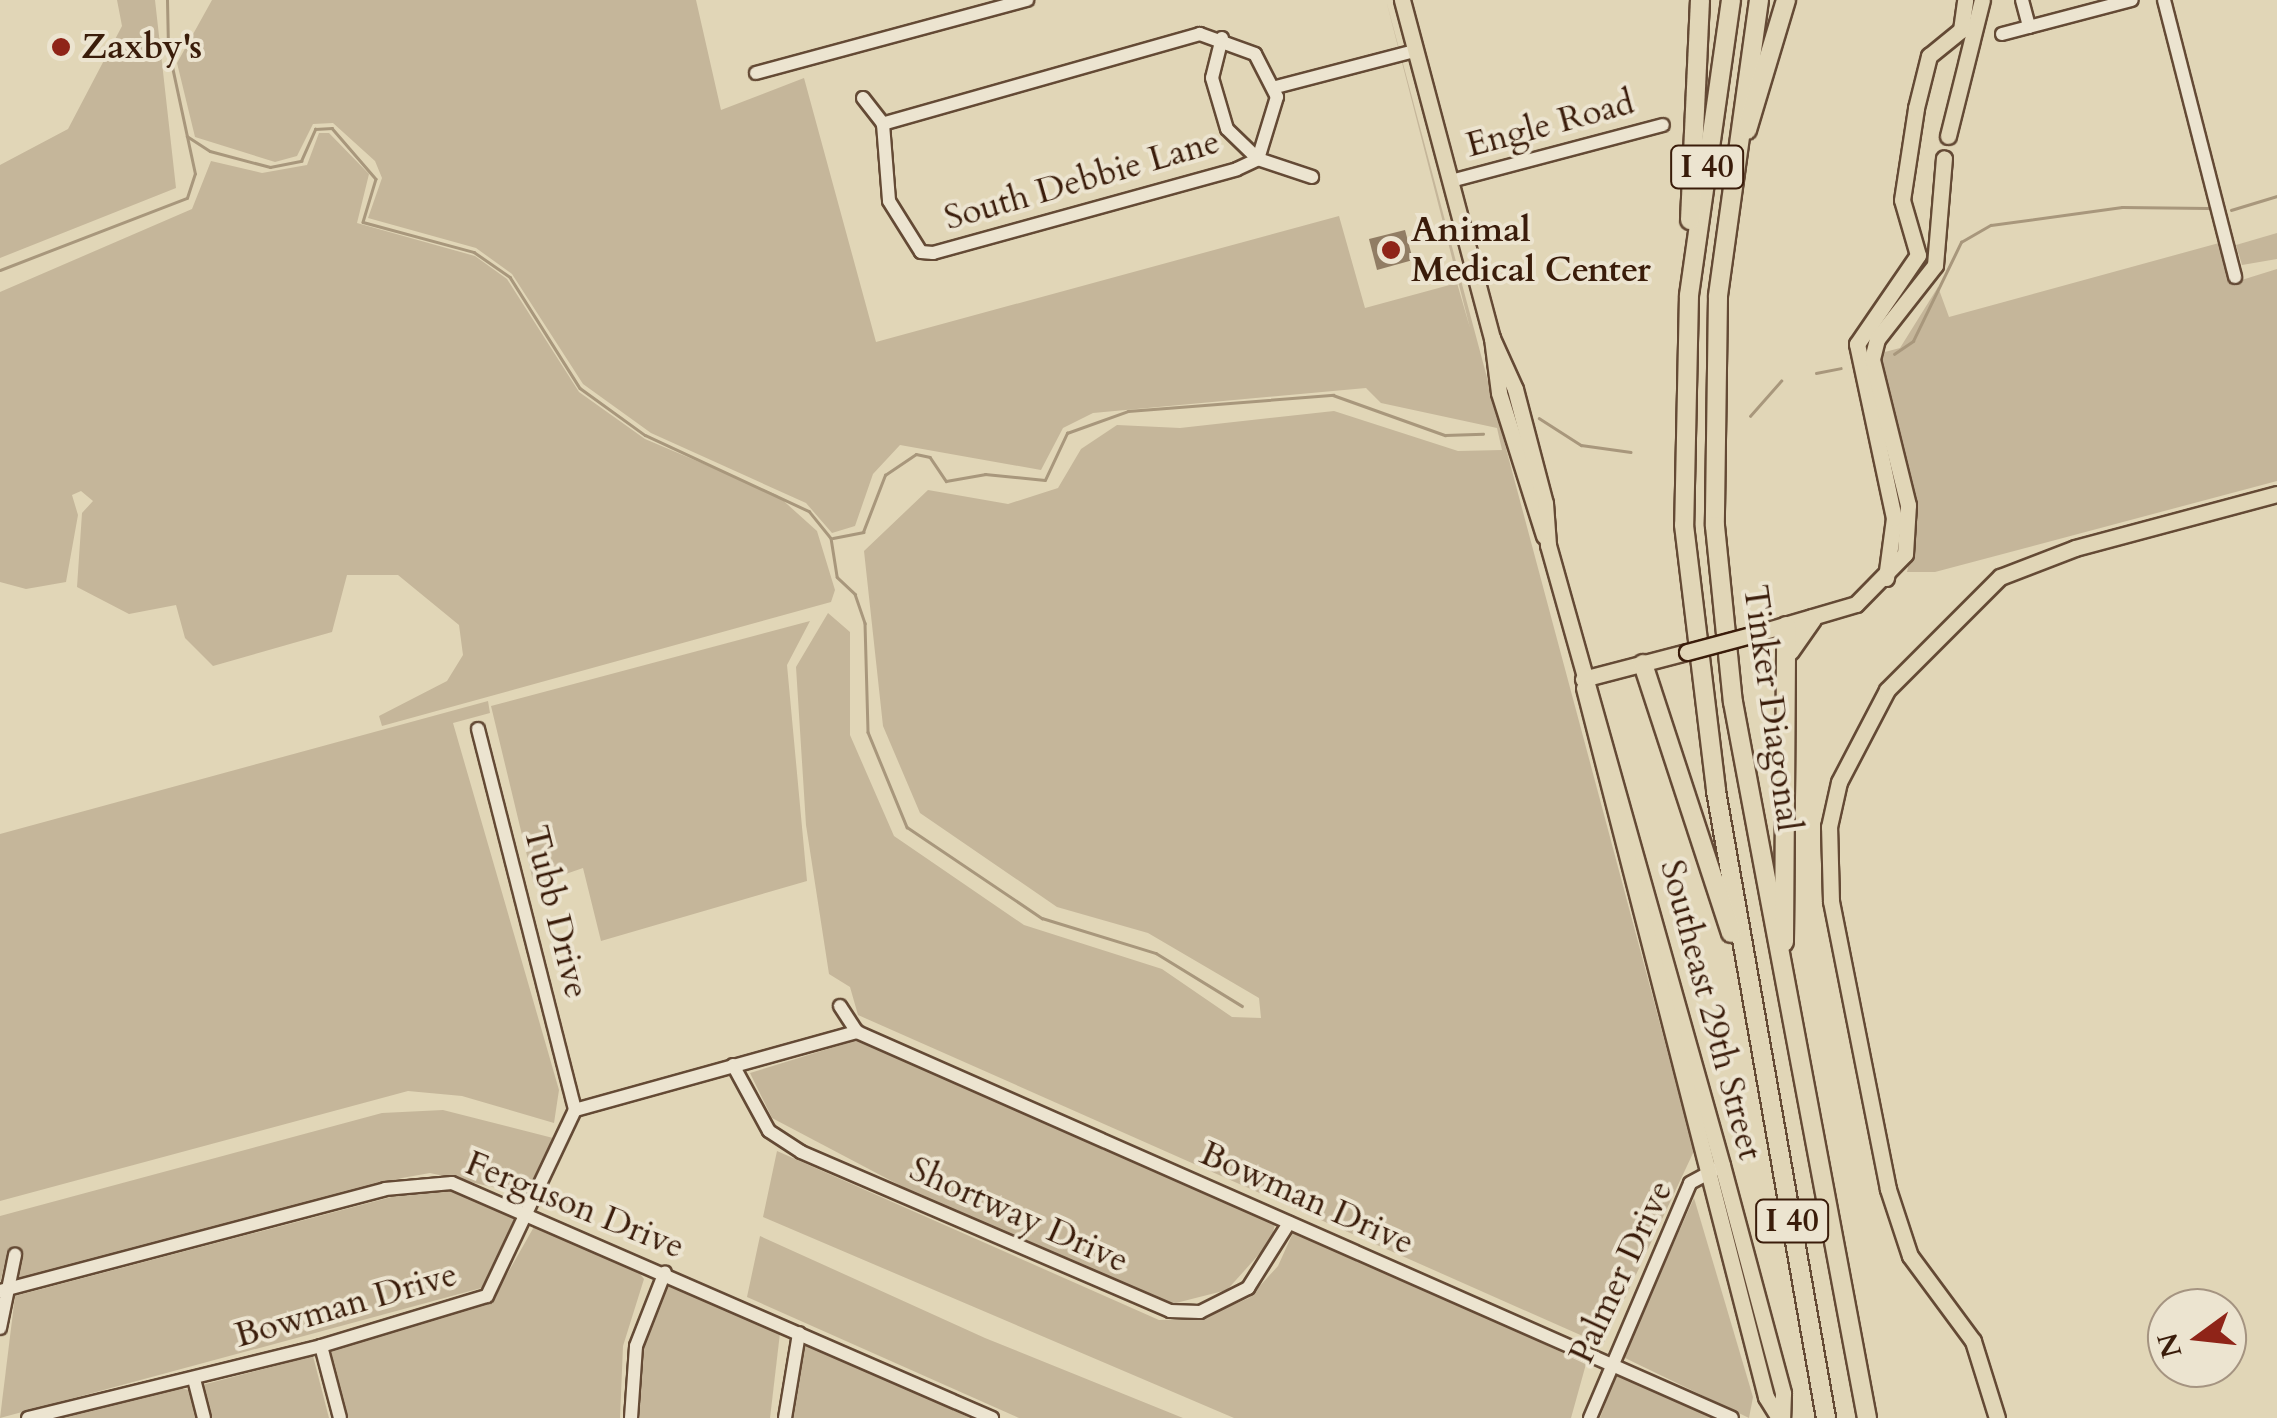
<!DOCTYPE html>
<html>
<head>
<meta charset="utf-8">
<style>
  body { margin:0 }
  #map { position:relative; width:2277px; height:1418px; overflow:hidden; background:#e1d6b7; font-family:Cardo,serif }
  div>[style] { position:absolute }
  [style*='--x'] { left:calc(var(--x)*1px); top:calc(var(--y)*1px); width:calc(var(--w)*1px); rotate:calc(var(--a)*1deg) }
  .green>* { inset:0; background:#c5b69a }
  .stream>* { height:2.5px; margin:-1.25px; padding:0 1.25px; transform-origin:1.25px; border-radius:1.25px; background:#a8977c }
  .building>* { inset:0; background:#917d64 }
  .roads { filter:drop-shadow(2px 0 #644a35) drop-shadow(-2px 0 #644a35) drop-shadow(0 2px #644a35) drop-shadow(0 -2px #644a35) }
  .minor>* { height:12px; margin:-6px; padding:0 6px; transform-origin:6px; border-radius:6px; background:#ece4d0 }
  .major>* { height:15px; margin:-7.5px; padding:0 7.5px; transform-origin:7.5px; border-radius:7.5px; background:#e1d6b7 }
  .highway>* { height:18px; margin:-9px; padding:0 9px; transform-origin:9px; border-radius:9px; background:#e1d6b7 }
  .bridges { filter:drop-shadow(2px 0 #3a1c0a) drop-shadow(-2px 0 #3a1c0a) drop-shadow(0 2px #3a1c0a) drop-shadow(0 -2px #3a1c0a) }
  .major-bridge>* { height:15px; margin:-7.5px; padding:0 7.5px; transform-origin:7.5px; border-radius:7.5px; background:#e1d6b7 }
  .dots>* { width:28px; height:28px; translate:-50% -50%; box-sizing:border-box; border:5px solid #ece4d0; border-radius:50% }
  span { translate:-50% -50%; white-space:nowrap; text-align:center; line-height:1.15; -webkit-text-stroke:8px #ece4d0; paint-order:stroke }
  .shield-label span { padding:2px 8px; background:#ece4d0; border:2px solid; border-radius:8px; -webkit-text-stroke-width:0 }
  .shield-label { font-size:32px; color:#3a1c0a; font-weight:700 }
  .poi-label { font-size:35px; color:#3a1c0a; font-weight:700 }
  .left { translate:0 -50%; text-align:left }
  .street-label { font-size:35px; color:#3a1c0a }
  .north { position:absolute; left:2147px; top:1288px; width:100px; height:100px; box-sizing:border-box; background:#ece4d0; border:2px solid #a59481; border-radius:50%; rotate:255deg; font-size:28px; font-weight:700; line-height:40px; text-align:center; color:#3a1c0a }
  .north::after { content:''; display:block; margin:auto; width:35px; height:45px; background:#8f2418; clip-path:polygon(50% 0,100% 100%,50% 72%,0 100%) }
</style>
</head>
<body>
<div id="map">
  <div class="green">
    <i style="clip-path:polygon(117px 0,155px 0,176px 188px,0 258px,0 165px,68px 129px,122px 26px)"></i>
    <i style="clip-path:polygon(212px 0,696px 0,721px 110px,804px 78px,876px 342px,1339px 216px,1365px 308px,1457px 283px,1470px 328px,1386px 0,1694px 1151px,1603px 1345px,858px 1015px,850px 987px,829px 974px,806px 825px,796px 667px,828px 613px,850px 632px,850px 735px,894px 836px,1024px 925px,1162px 969px,1232px 1017px,1261px 1018px,1259px 998px,1148px 933px,1057px 907px,920px 813px,883px 726px,864px 551px,928px 490px,1008px 504px,1058px 488px,1081px 449px,1117px 425px,1180px 428px,1334px 411px,1458px 451px,1502px 450px,1497px 428px,1381px 403px,1366px 388px,1093px 413px,1063px 428px,1041px 470px,900px 445px,873px 474px,855px 526px,832px 533px,806px 503px,651px 433px,583px 384px,512px 274px,476px 248px,368px 218px,382px 178px,375px 161px,333px 123px,313px 124px,297px 156px,275px 162px,195px 137px,177px 63px)"></i>
    <i style="clip-path:polygon(319px 133px,329px 133px,369px 174px,357px 223px,475px 256px,507px 279px,579px 392px,645px 439px,777px 495px,817px 531px,835px 590px,831px 602px,382px 726px,379px 716px,447px 681px,463px 655px,459px 625px,398px 575px,347px 575px,332px 632px,213px 666px,185px 638px,176px 605px,129px 614px,77px 587px,82px 513px,93px 501px,81px 491px,72px 495px,78px 515px,66px 582px,26px 589px,0 582px,0 292px,192px 209px,211px 161px,262px 173px,307px 165px)"></i>
    <i style="clip-path:polygon(2277px 233px,2277px 259px,2242px 265px,2236px 245px)"></i>
    <i style="clip-path:polygon(2219px 243px,2232px 283px,2277px 269px,2277px 481px,1935px 572px,1907px 572px,1918px 519px,1881px 353px,1900px 348px,1938px 287px,1949px 317px)"></i>
    <i style="clip-path:polygon(810px 621px,787px 665px,807px 881px,601px 941px,583px 868px,534px 885px,491px 706px)"></i>
    <i style="clip-path:polygon(488px 701px,490px 713px,453px 723px,559px 1090px,554px 1123px,462px 1096px,408px 1091px,0 1201px,0 834px)"></i>
    <i style="clip-path:polygon(857px 1040px,1275px 1224px,1271px 1241px,1227px 1290px,1172px 1304px,939px 1206px,772px 1118px,750px 1073px)"></i>
    <i style="clip-path:polygon(443px 1110px,553px 1138px,528px 1195px,430px 1173px,402px 1178px,18px 1278px,21px 1250px,7px 1254px,0 1283px,0 1216px,382px 1113px)"></i>
    <i style="clip-path:polygon(777px 1151px,1159px 1320px,1200px 1319px,1249px 1298px,1278px 1266px,1296px 1226px,1586px 1364px,1571px 1418px,1234px 1418px,763px 1217px)"></i>
    <i style="clip-path:polygon(418px 1190px,449px 1190px,518px 1217px,485px 1287px,0 1418px,15px 1296px)"></i>
    <i style="clip-path:polygon(1694px 1198px,1753px 1397px,1749px 1418px,1623px 1357px)"></i>
    <i style="clip-path:polygon(535px 1225px,634px 1266px,644px 1279px,623px 1346px,620px 1418px,344px 1418px,331px 1351px,493px 1299px)"></i>
    <i style="clip-path:polygon(760px 1236px,985px 1338px,1183px 1418px,1019px 1418px,747px 1297px)"></i>
    <i style="clip-path:polygon(665px 1285px,780px 1333px,770px 1418px,637px 1418px,638px 1362px)"></i>
    <i style="clip-path:polygon(803px 1341px,970px 1418px,792px 1418px)"></i>
    <i style="clip-path:polygon(313px 1356px,329px 1418px,210px 1418px,202px 1385px)"></i>
    <i style="clip-path:polygon(1616px 1375px,1714px 1418px,1600px 1418px)"></i>
    <i style="clip-path:polygon(179px 1388px,189px 1390px,196px 1418px,58px 1418px)"></i>
  </div>
  <div class="stream">
    <i style="--x:187;--y:136;--w:27;--a:33"></i>
    <i style="--x:210;--y:151;--w:62;--a:14.9"></i>
    <i style="--x:270;--y:167;--w:32;--a:-11"></i>
    <i style="--x:301;--y:161;--w:35;--a:-66"></i>
    <i style="--x:315;--y:129;--w:17;--a:-3"></i>
    <i style="--x:332;--y:128;--w:67;--a:49.2"></i>
    <i style="--x:376;--y:179;--w:45;--a:106.8"></i>
    <i style="--x:363;--y:222;--w:115;--a:15.1"></i>
    <i style="--x:474;--y:252;--w:44;--a:34.8"></i>
    <i style="--x:510;--y:277;--w:131;--a:57.8"></i>
    <i style="--x:580;--y:388;--w:80;--a:35.9"></i>
    <i style="--x:645;--y:435;--w:181;--a:24.9"></i>
    <i style="--x:809;--y:511;--w:35;--a:51"></i>
    <i style="--x:831;--y:538;--w:39;--a:81"></i>
    <i style="--x:837;--y:577;--w:25;--a:43"></i>
    <i style="--x:855;--y:594;--w:31;--a:71"></i>
    <i style="--x:865;--y:623;--w:109;--a:88.4"></i>
    <i style="--x:868;--y:732;--w:103;--a:67.7"></i>
    <i style="--x:907;--y:827;--w:163;--a:34"></i>
    <i style="--x:1042;--y:918;--w:119;--a:17.1"></i>
    <i style="--x:1156;--y:953;--w:101;--a:31.6"></i>
    <i style="--x:2231;--y:210;--w:48;--a:-16.9"></i>
    <i style="--x:0;--y:270;--w:200;--a:-21.1"></i>
    <i style="--x:187;--y:198;--w:25;--a:-72"></i>
    <i style="--x:195;--y:174;--w:129;--a:-102.1"></i>
    <i style="--x:168;--y:48;--w:48;--a:-91.2"></i>
    <i style="--x:1894;--y:354;--w:23;--a:-34"></i>
    <i style="--x:1913;--y:341;--w:110;--a:-64.1"></i>
    <i style="--x:1961;--y:242;--w:34;--a:-30"></i>
    <i style="--x:1991;--y:225;--w:132;--a:-7.8"></i>
    <i style="--x:2122;--y:207;--w:86;--a:0.7"></i>
    <i style="--x:1816;--y:373;--w:25;--a:-11"></i>
    <i style="--x:1750;--y:416;--w:47;--a:-48.5"></i>
    <i style="--x:1539;--y:418;--w:50;--a:32.7"></i>
    <i style="--x:1581;--y:445;--w:50;--a:8"></i>
    <i style="--x:833;--y:538;--w:31;--a:-11"></i>
    <i style="--x:863;--y:532;--w:61;--a:-68.9"></i>
    <i style="--x:885;--y:475;--w:37;--a:-34"></i>
    <i style="--x:916;--y:454;--w:14;--a:12"></i>
    <i style="--x:930;--y:457;--w:29;--a:56"></i>
    <i style="--x:946;--y:481;--w:40;--a:-10"></i>
    <i style="--x:985;--y:474;--w:60;--a:5.7"></i>
    <i style="--x:1045;--y:480;--w:52;--a:-64.9"></i>
    <i style="--x:1067;--y:433;--w:65;--a:-19.8"></i>
    <i style="--x:1128;--y:411;--w:206;--a:-4.5"></i>
    <i style="--x:1333;--y:395;--w:119;--a:19.7"></i>
    <i style="--x:1445;--y:435;--w:38;--a:-2"></i>
  </div>
  <div class="building">
    <i style="clip-path:polygon(1405px 230px,1413px 260px,1377px 270px,1369px 239px)"></i>
  </div>
  <div class="roads">
    <div class="minor">
      <i style="--x:2022;--y:0;--w:28;--a:75"></i>
      <i style="--x:2164;--y:0;--w:286;--a:75.6"></i>
      <i style="--x:2002;--y:34;--w:134;--a:-14.7"></i>
      <i style="--x:1222;--y:38;--w:41;--a:104"></i>
      <i style="--x:1212;--y:78;--w:53;--a:73.6"></i>
      <i style="--x:1227;--y:129;--w:43;--a:44.1"></i>
      <i style="--x:1258;--y:159;--w:57;--a:18.4"></i>
      <i style="--x:756;--y:73;--w:281;--a:-15.1"></i>
      <i style="--x:1276;--y:87;--w:143;--a:-14.6"></i>
      <i style="--x:863;--y:98;--w:33;--a:52"></i>
      <i style="--x:883;--y:124;--w:77;--a:85.5"></i>
      <i style="--x:889;--y:201;--w:60;--a:57.9"></i>
      <i style="--x:921;--y:252;--w:12;--a:5"></i>
      <i style="--x:933;--y:253;--w:315;--a:-15.4"></i>
      <i style="--x:1237;--y:169;--w:23;--a:-25"></i>
      <i style="--x:1258;--y:159;--w:65;--a:-73"></i>
      <i style="--x:1277;--y:97;--w:48;--a:-117.1"></i>
      <i style="--x:1255;--y:54;--w:59;--a:-160"></i>
      <i style="--x:1200;--y:34;--w:330;--a:164.2"></i>
      <i style="--x:1451;--y:181;--w:219;--a:-14.8"></i>
      <i style="--x:478;--y:729;--w:393;--a:75.7"></i>
      <i style="--x:840;--y:1006;--w:31;--a:57"></i>
      <i style="--x:857;--y:1032;--w:956;--a:23.8"></i>
      <i style="--x:733;--y:1065;--w:75;--a:61.4"></i>
      <i style="--x:769;--y:1131;--w:38;--a:33"></i>
      <i style="--x:801;--y:1152;--w:402;--a:23.3"></i>
      <i style="--x:1170;--y:1311;--w:30;--a:2"></i>
      <i style="--x:1200;--y:1312;--w:54;--a:-26.6"></i>
      <i style="--x:1248;--y:1288;--w:77;--a:-57.8"></i>
      <i style="--x:0;--y:1291;--w:398;--a:-14.8"></i>
      <i style="--x:385;--y:1189;--w:67;--a:-5.1"></i>
      <i style="--x:452;--y:1183;--w:589;--a:23.52"></i>
      <i style="--x:0;--y:1328;--w:75;--a:-78.4"></i>
      <i style="--x:321;--y:1346;--w:74;--a:75.2"></i>
      <i style="--x:194;--y:1379;--w:40;--a:75.6"></i>
      <i style="--x:28;--y:1418;--w:302;--a:-13.8"></i>
      <i style="--x:321;--y:1346;--w:173;--a:-16.8"></i>
      <i style="--x:487;--y:1296;--w:206;--a:-64.7"></i>
      <i style="--x:575;--y:1110;--w:293;--a:-15.5"></i>
      <i style="--x:631;--y:1418;--w:72;--a:-86"></i>
      <i style="--x:636;--y:1346;--w:79;--a:-68.6"></i>
      <i style="--x:785;--y:1418;--w:86;--a:-80.6"></i>
      <i style="--x:1590;--y:1418;--w:255;--a:-66.9"></i>
      <i style="--x:1690;--y:1183;--w:30;--a:-28"></i>
    </div>
    <div class="major">
      <i style="--x:1402;--y:0;--w:350;--a:75.1"></i>
      <i style="--x:1492;--y:338;--w:55;--a:82.7"></i>
      <i style="--x:1499;--y:393;--w:150;--a:72.5"></i>
      <i style="--x:1948;--y:136;--w:140;--a:-76"></i>
      <i style="--x:1492;--y:338;--w:56;--a:65.7"></i>
      <i style="--x:1515;--y:389;--w:118;--a:75.3"></i>
      <i style="--x:1545;--y:503;--w:42;--a:85.9"></i>
      <i style="--x:1548;--y:545;--w:644;--a:74.32"></i>
      <i style="--x:1722;--y:1165;--w:236;--a:75"></i>
      <i style="--x:1783;--y:1393;--w:25;--a:92"></i>
      <i style="--x:1886;--y:578;--w:61;--a:-82.4"></i>
      <i style="--x:1894;--y:518;--w:178;--a:-102"></i>
      <i style="--x:1857;--y:344;--w:108;--a:-55.6"></i>
      <i style="--x:1918;--y:255;--w:57;--a:-106.2"></i>
      <i style="--x:1902;--y:200;--w:93;--a:-81.3"></i>
      <i style="--x:1916;--y:108;--w:54;--a:-76"></i>
      <i style="--x:1929;--y:56;--w:41;--a:-39.1"></i>
      <i style="--x:1961;--y:30;--w:30;--a:-82"></i>
      <i style="--x:1754;--y:634;--w:106;--a:-16.4"></i>
      <i style="--x:1856;--y:604;--w:70;--a:-45.6"></i>
      <i style="--x:1905;--y:554;--w:49;--a:-86.5"></i>
      <i style="--x:1908;--y:505;--w:150;--a:-103.9"></i>
      <i style="--x:1872;--y:359;--w:21;--a:-76"></i>
      <i style="--x:1877;--y:339;--w:94;--a:-51.9"></i>
      <i style="--x:1935;--y:265;--w:107;--a:-85.2"></i>
      <i style="--x:1583;--y:679;--w:107;--a:-14.6"></i>
      <i style="--x:1584;--y:688;--w:732;--a:75.6"></i>
      <i style="--x:1766;--y:1397;--w:25;--a:58"></i>
      <i style="--x:1997;--y:1418;--w:81;--a:-107.3"></i>
      <i style="--x:1973;--y:1341;--w:106;--a:-126.5"></i>
      <i style="--x:1910;--y:1256;--w:71;--a:-108.2"></i>
      <i style="--x:1888;--y:1189;--w:294;--a:-101.2"></i>
      <i style="--x:1831;--y:901;--w:74;--a:-91.5"></i>
      <i style="--x:1829;--y:827;--w:46;--a:-77.5"></i>
      <i style="--x:1839;--y:782;--w:104;--a:-62.4"></i>
      <i style="--x:1887;--y:690;--w:160;--a:-45"></i>
      <i style="--x:2000;--y:577;--w:80;--a:-21.1"></i>
      <i style="--x:2075;--y:548;--w:209;--a:-15"></i>
    </div>
    <div class="highway">
      <i style="--x:1731;--y:0;--w:298;--a:98.1"></i>
      <i style="--x:1689;--y:295;--w:230;--a:91.2"></i>
      <i style="--x:1684;--y:525;--w:268;--a:83.1"></i>
      <i style="--x:1716;--y:791;--w:637;--a:80.05"></i>
      <i style="--x:1759;--y:0;--w:300;--a:97.9"></i>
      <i style="--x:1718;--y:297;--w:229;--a:90.8"></i>
      <i style="--x:1715;--y:526;--w:177;--a:84.2"></i>
      <i style="--x:1733;--y:702;--w:728;--a:79.4"></i>
      <i style="--x:1747;--y:130;--w:136;--a:-73.3"></i>
      <i style="--x:1690;--y:220;--w:220;--a:-87.4"></i>
      <i style="--x:1790;--y:651;--w:39;--a:-55"></i>
      <i style="--x:1643;--y:664;--w:283;--a:71.9"></i>
      <i style="--x:1784;--y:942;--w:316;--a:-89.6"></i>
    </div>
  </div>
  <div class="bridges">
    <div class="major-bridge">
      <i style="--x:1687;--y:652;--w:69;--a:-15"></i>
    </div>
  </div>
  <div class="dots">
    <i style="left:61px;top:47px;background:#8f2418"></i>
    <i style="left:1391px;top:250px;background:#8f2418"></i>
  </div>
  <div class="shield-label">
    <span style="left:1707px;top:167px">I 40</span>
    <span style="left:1792px;top:1221px">I 40</span>
  </div>
  <div class="poi-label">
    <span class="left" style="left:81px;top:47px">Zaxby's</span>
    <span class="left" style="left:1411px;top:250px">Animal<br>Medical Center</span>
  </div>
  <div class="street-label">
    <span style="left:1550px;top:124px;rotate:-15deg">Engle Road</span>
    <span style="left:1082px;top:180px;rotate:-16deg">South Debbie Lane</span>
    <span style="left:1772px;top:708px;rotate:82deg">Tinker Diagonal</span>
    <span style="left:556px;top:912px;rotate:76deg">Tubb Drive</span>
    <span style="left:1711px;top:1010px;rotate:75deg">Southeast 29th Street</span>
    <span style="left:1307px;top:1198px;rotate:24deg">Bowman Drive</span>
    <span style="left:575px;top:1205px;rotate:22deg">Ferguson Drive</span>
    <span style="left:1019px;top:1215px;rotate:24deg">Shortway Drive</span>
    <span style="left:1621px;top:1272px;rotate:-65deg">Palmer Drive</span>
    <span style="left:346px;top:1305px;rotate:-16deg">Bowman Drive</span>
  </div>
  <div class="north">N</div>
</div>
</body>
</html>
